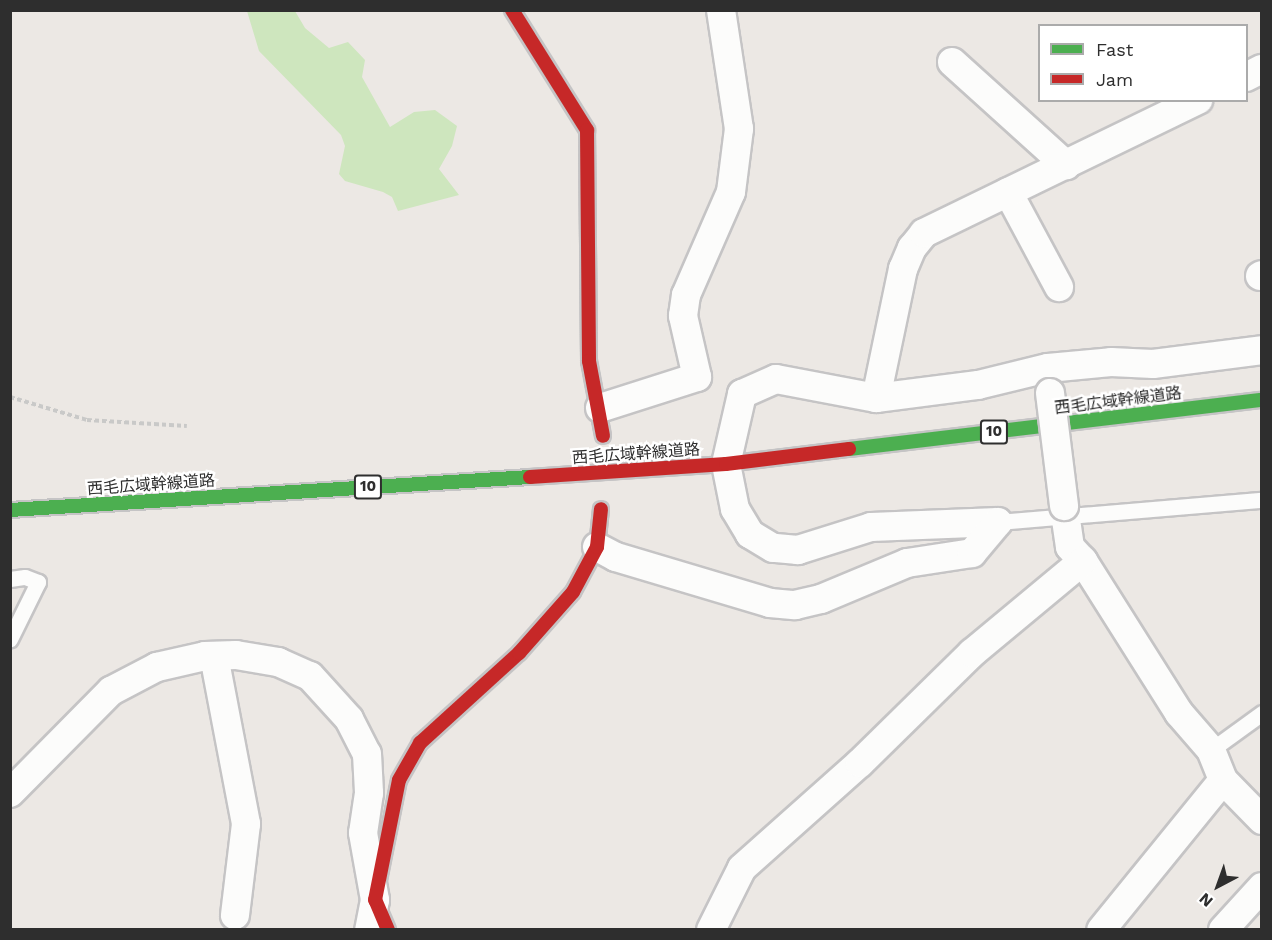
<!DOCTYPE html>
<html>
<head>
<meta charset="utf-8">
<style>
  body { margin:0 }
  #map { position:relative; width:1272px; height:940px; overflow:hidden; background:#ece8e4; font-family:"Work Sans","Noto Sans JP",sans-serif }
  div>[style] { position:absolute }
  [style*='--x'] { left:calc(var(--x)*1px); top:calc(var(--y)*1px); width:calc(var(--w)*1px); rotate:calc(var(--a)*1deg) }
  .green>* { inset:0; background:#cee6be }
  .path>* { height:4px; margin-top:-2px; transform-origin:0; background:repeating-linear-gradient(90deg,#c9c9c8 0 4.5px,transparent 0 7.5px) }
  .roads { filter:drop-shadow(2px 0 #c5c4c5) drop-shadow(-2px 0 #c5c4c5) drop-shadow(0 2px #c5c4c5) drop-shadow(0 -2px #c5c4c5) }
  .lane>* { height:15px; margin:-7.5px; padding:0 7.5px; transform-origin:7.5px; border-radius:7.5px; background:#fcfcfb }
  .street>* { height:28px; margin:-14px; padding:0 14px; transform-origin:14px; border-radius:14px; background:#fcfcfb }
  .fast>* { height:14px; margin:-7px; padding:0 7px; transform-origin:7px; border-radius:7px; background:#4caf50 }
  .jam>* { height:14px; margin:-7px; padding:0 7px; transform-origin:7px; border-radius:7px; background:#c62828 }
  .bridges { filter:drop-shadow(2px 0 #c5c4c5) drop-shadow(-2px 0 #c5c4c5) drop-shadow(0 2px #c5c4c5) drop-shadow(0 -2px #c5c4c5) }
  .street-bridge>* { height:28px; margin:-14px; padding:0 14px; transform-origin:14px; border-radius:14px; background:#fcfcfb }
  span { translate:-50% -50%; white-space:nowrap; text-align:center; line-height:1.15; -webkit-text-stroke:5px #fff; paint-order:stroke }
  .shield-label span { padding:2px 4px; background:#fff; border:2px solid; border-radius:4px; -webkit-text-stroke-width:0 }
  .shield-label { font-size:15px; color:#2e2e2e; font-weight:700 }
  .street-label { font-size:16px; color:#2e2e2e }
  .frame { position:absolute; inset:0; border:12px solid #2e2e2e; pointer-events:none }
  .legend { position:absolute; left:1038px; top:24px; width:210px; height:78px; box-sizing:border-box; background:#fff; border:2px solid #ababab; margin:0; padding:8px 10px; list-style:none; font-size:18px; color:#2e2e2e }
  .legend li { display:flex; align-items:center; gap:12px; height:30px }
  .legend b { width:30px; border:2px solid #ababab }
  .north { position:absolute; left:1188px; top:856px; width:60px; height:60px; -webkit-text-stroke:4px #fff; paint-order:stroke; rotate:221deg; font-size:16px; font-weight:700; line-height:24px; text-align:center; color:#2e2e2e }
  .north::after { content:''; display:block; margin:auto; width:21px; height:27px; background:#2e2e2e; clip-path:polygon(50% 0,100% 100%,50% 72%,0 100%) }
</style>
</head>
<body>
<div id="map">
  <div class="green">
    <i style="clip-path:polygon(247px 11px,295px 11px,305px 28px,329px 48px,348px 42px,365px 60px,362px 77px,390px 127px,414px 112px,435px 110px,457px 126px,452px 146px,439px 169px,459px 195px,398px 211px,392px 197px,383px 192px,345px 181px,339px 174px,345px 146px,341px 135px,259px 51px)"></i>
  </div>
  <div class="path">
    <i style="--x:10;--y:397;--w:80;--a:16.6"></i>
    <i style="--x:87;--y:420;--w:100;--a:3.4"></i>
  </div>
  <div class="roads">
    <div class="lane">
      <i style="--x:998;--y:522;--w:265;--a:-4.8"></i>
      <i style="--x:10;--y:579;--w:15;--a:-8"></i>
      <i style="--x:25;--y:577;--w:14;--a:21"></i>
      <i style="--x:38;--y:582;--w:64;--a:116.2"></i>
      <i style="--x:1211;--y:750;--w:63;--a:-36"></i>
    </div>
    <div class="street">
      <i style="--x:952;--y:62;--w:154;--a:42.1"></i>
      <i style="--x:1246;--y:77;--w:18;--a:-27"></i>
      <i style="--x:1008;--y:192;--w:108;--a:61.8"></i>
      <i style="--x:1260;--y:276;--w:2;--a:-27"></i>
      <i style="--x:876;--y:398;--w:132;--a:-78.2"></i>
      <i style="--x:903;--y:269;--w:23;--a:-67"></i>
      <i style="--x:912;--y:248;--w:19;--a:-51"></i>
      <i style="--x:924;--y:233;--w:305;--a:-25.9"></i>
      <i style="--x:600;--y:408;--w:102;--a:-17.7"></i>
      <i style="--x:697;--y:377;--w:63;--a:-102.9"></i>
      <i style="--x:683;--y:316;--w:21;--a:-82"></i>
      <i style="--x:686;--y:295;--w:112;--a:-66.4"></i>
      <i style="--x:731;--y:192;--w:64;--a:-82.8"></i>
      <i style="--x:739;--y:129;--w:120;--a:-98.6"></i>
      <i style="--x:1064;--y:506;--w:41;--a:81.7"></i>
      <i style="--x:1070;--y:547;--w:19;--a:47"></i>
      <i style="--x:1083;--y:561;--w:180;--a:57.7"></i>
      <i style="--x:1179;--y:713;--w:49;--a:49.1"></i>
      <i style="--x:1211;--y:750;--w:32;--a:68"></i>
      <i style="--x:1223;--y:780;--w:193;--a:129.1"></i>
      <i style="--x:998;--y:522;--w:127;--a:177.7"></i>
      <i style="--x:871;--y:527;--w:77;--a:162.5"></i>
      <i style="--x:798;--y:550;--w:25;--a:-175"></i>
      <i style="--x:773;--y:548;--w:27;--a:-149"></i>
      <i style="--x:750;--y:534;--w:29;--a:-121"></i>
      <i style="--x:735;--y:509;--w:46;--a:-101.3"></i>
      <i style="--x:726;--y:464;--w:72;--a:-77.1"></i>
      <i style="--x:742;--y:394;--w:37;--a:-24"></i>
      <i style="--x:776;--y:379;--w:102;--a:10.8"></i>
      <i style="--x:876;--y:398;--w:103;--a:-7.3"></i>
      <i style="--x:978;--y:385;--w:72;--a:-13.7"></i>
      <i style="--x:1048;--y:368;--w:63;--a:-5.4"></i>
      <i style="--x:1111;--y:362;--w:42;--a:2.7"></i>
      <i style="--x:1153;--y:364;--w:110;--a:-7.3"></i>
      <i style="--x:597;--y:547;--w:21;--a:28"></i>
      <i style="--x:616;--y:557;--w:161;--a:16.6"></i>
      <i style="--x:770;--y:603;--w:25;--a:5"></i>
      <i style="--x:795;--y:605;--w:27;--a:-13"></i>
      <i style="--x:821;--y:599;--w:93;--a:-22.7"></i>
      <i style="--x:907;--y:563;--w:66;--a:-8.7"></i>
      <i style="--x:972;--y:553;--w:40;--a:-50"></i>
      <i style="--x:214;--y:656;--w:171;--a:79.2"></i>
      <i style="--x:246;--y:824;--w:92;--a:96.9"></i>
      <i style="--x:1223;--y:780;--w:56;--a:45.7"></i>
      <i style="--x:10;--y:793;--w:144;--a:-45.3"></i>
      <i style="--x:111;--y:691;--w:52;--a:-27.6"></i>
      <i style="--x:157;--y:667;--w:49;--a:-12.9"></i>
      <i style="--x:205;--y:656;--w:31;--a:-2"></i>
      <i style="--x:236;--y:655;--w:43;--a:9.5"></i>
      <i style="--x:278;--y:662;--w:35;--a:24"></i>
      <i style="--x:310;--y:676;--w:58;--a:47.8"></i>
      <i style="--x:349;--y:719;--w:39;--a:63"></i>
      <i style="--x:367;--y:754;--w:39;--a:87"></i>
      <i style="--x:369;--y:793;--w:40;--a:98.5"></i>
      <i style="--x:363;--y:833;--w:68;--a:79.8"></i>
      <i style="--x:375;--y:900;--w:31;--a:101"></i>
      <i style="--x:711;--y:930;--w:69;--a:-63.4"></i>
      <i style="--x:742;--y:868;--w:158;--a:-41.7"></i>
      <i style="--x:860;--y:763;--w:157;--a:-44.5"></i>
      <i style="--x:972;--y:653;--w:144;--a:-39.7"></i>
      <i style="--x:1223;--y:930;--w:58;--a:-47.8"></i>
    </div>
    <div class="fast">
      <i style="--x:849;--y:449;--w:416;--a:-6.8"></i>
      <i style="--x:10;--y:510;--w:521;--a:-3.63"></i>
    </div>
    <div class="jam">
      <i style="--x:512;--y:10;--w:142;--a:58"></i>
      <i style="--x:587;--y:130;--w:231;--a:89.5"></i>
      <i style="--x:589;--y:361;--w:76;--a:79.4"></i>
      <i style="--x:530;--y:477;--w:196;--a:-3.8"></i>
      <i style="--x:726;--y:464;--w:124;--a:-7"></i>
      <i style="--x:388;--y:930;--w:33;--a:-113"></i>
      <i style="--x:375;--y:900;--w:122;--a:-78.7"></i>
      <i style="--x:399;--y:780;--w:43;--a:-60.4"></i>
      <i style="--x:420;--y:743;--w:134;--a:-42.3"></i>
      <i style="--x:519;--y:653;--w:81;--a:-48.5"></i>
      <i style="--x:573;--y:592;--w:51;--a:-61.9"></i>
      <i style="--x:597;--y:547;--w:38;--a:-84"></i>
    </div>
  </div>
  <div class="bridges">
    <div class="street-bridge">
      <i style="--x:1050;--y:393;--w:114;--a:82.9"></i>
    </div>
  </div>
  <div class="shield-label">
    <span style="left:994px;top:432px">10</span>
    <span style="left:368px;top:487px">10</span>
  </div>
  <div class="street-label">
    <span style="left:1118px;top:401px;rotate:-7deg">西毛広域幹線道路</span>
    <span style="left:636px;top:454px;rotate:-4deg">西毛広域幹線道路</span>
    <span style="left:151px;top:485px;rotate:-4deg">西毛広域幹線道路</span>
  </div>
  <div class="frame"></div>
  <ul class="legend">
  <li><b style="height:8px;background:#4caf50"></b>Fast</li>
  <li><b style="height:8px;background:#c62828"></b>Jam</li>
  </ul>
  <div class="north">N</div>
</div>
</body>
</html>
